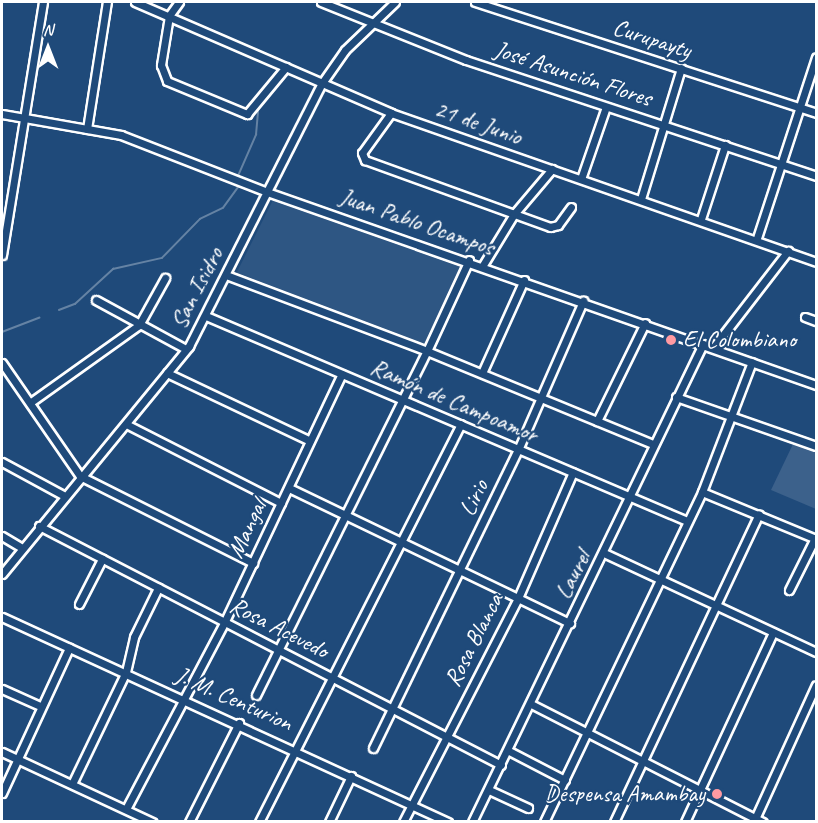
<!DOCTYPE html>
<html>
<head>
<meta charset="utf-8">
<style>
  body { margin:0 }
  #map { position:relative; width:818px; height:823px; overflow:hidden; background:#1f4a7a; font-family:Caveat,sans-serif }
  div>[style] { position:absolute }
  [style*='--x'] { left:calc(var(--x)*1px); top:calc(var(--y)*1px); width:calc(var(--w)*1px); rotate:calc(var(--a)*1deg) }
  .built>* { inset:0; background:#2e5683 }
  .green>* { inset:0; background:#3c618b }
  .stream>* { height:1.5px; margin:-0.75px; padding:0 0.75px; transform-origin:0.75px; border-radius:0.75px; background:#6583a4 }
  .roads { filter:drop-shadow(2px 0 #fff) drop-shadow(-2px 0 #fff) drop-shadow(0 2px #fff) drop-shadow(0 -2px #fff) }
  .minor>* { height:7px; margin:-3.5px; padding:0 3.5px; transform-origin:3.5px; border-radius:3.5px; background:#1f4a7a }
  .dots>* { width:16px; height:16px; translate:-50% -50%; box-sizing:border-box; border:3px solid #1f4a7a; border-radius:50% }
  span { translate:-50% -50%; white-space:nowrap; text-align:center; line-height:1.15; -webkit-text-stroke:4.5px #1f4a7a; paint-order:stroke }
  .street-label { font-size:24px; color:#fff }
  .poi-label { font-size:24px; color:#fff }
  .left { translate:0 -50%; text-align:left }
  .right { translate:-100% -50%; text-align:right }
  .frame { position:absolute; inset:0; border:3px solid #fff; pointer-events:none }
  .north { position:absolute; left:18px; top:18px; width:60px; height:60px; -webkit-text-stroke:4px #1f4a7a; paint-order:stroke; rotate:0deg; font-size:16px; font-weight:700; line-height:24px; text-align:center; color:#fff }
  .north::after { content:''; display:block; margin:auto; width:21px; height:27px; background:#fff; clip-path:polygon(50% 0,100% 100%,50% 72%,0 100%) }
</style>
</head>
<body>
<div id="map">
  <div class="built">
    <i style="clip-path:polygon(273px 200px,462px 265px,422px 352px,235px 276px)"></i>
  </div>
  <div class="green">
    <i style="clip-path:polygon(794px 442px,816px 450px,816px 509px,771px 490px)"></i>
  </div>
  <div class="stream">
    <i style="--x:238;--y:176;--w:45;--a:-66.3"></i>
    <i style="--x:256;--y:135;--w:23;--a:-85"></i>
    <i style="--x:59;--y:310;--w:17;--a:-21"></i>
    <i style="--x:75;--y:304;--w:52;--a:-42.6"></i>
    <i style="--x:113;--y:269;--w:50;--a:-12.7"></i>
    <i style="--x:162;--y:258;--w:54;--a:-45.7"></i>
    <i style="--x:200;--y:219;--w:25;--a:-26"></i>
    <i style="--x:223;--y:208;--w:27;--a:-54"></i>
    <i style="--x:2;--y:332;--w:40;--a:-21"></i>
  </div>
  <div class="roads">
    <div class="minor">
      <i style="--x:135;--y:2;--w:279;--a:23.4"></i>
      <i style="--x:391;--y:113;--w:450;--a:19.3"></i>
      <i style="--x:179;--y:2;--w:17;--a:126"></i>
      <i style="--x:169;--y:16;--w:50;--a:99.3"></i>
      <i style="--x:161;--y:65;--w:17;--a:69"></i>
      <i style="--x:167;--y:81;--w:87;--a:22.4"></i>
      <i style="--x:247;--y:114;--w:61;--a:-50.3"></i>
      <i style="--x:321;--y:2;--w:156;--a:21.8"></i>
      <i style="--x:466;--y:60;--w:369;--a:18.3"></i>
      <i style="--x:475;--y:2;--w:359;--a:18"></i>
      <i style="--x:391;--y:113;--w:49;--a:125.9"></i>
      <i style="--x:362;--y:153;--w:8;--a:67"></i>
      <i style="--x:365;--y:160;--w:197;--a:19.9"></i>
      <i style="--x:550;--y:227;--w:8;--a:-14"></i>
      <i style="--x:558;--y:225;--w:22;--a:-54"></i>
      <i style="--x:2;--y:114;--w:121;--a:10"></i>
      <i style="--x:121;--y:135;--w:157;--a:21.3"></i>
      <i style="--x:267;--y:192;--w:582;--a:19.37"></i>
      <i style="--x:87;--y:129;--w:129;--a:-81.1"></i>
      <i style="--x:581;--y:179;--w:76;--a:-70.9"></i>
      <i style="--x:641;--y:199;--w:137;--a:-73"></i>
      <i style="--x:701;--y:219;--w:78;--a:-72"></i>
      <i style="--x:757;--y:238;--w:190;--a:-71.9"></i>
      <i style="--x:2;--y:255;--w:256;--a:-80.8"></i>
      <i style="--x:483;--y:265;--w:60;--a:-58.7"></i>
      <i style="--x:514;--y:214;--w:59;--a:-49.8"></i>
      <i style="--x:226;--y:275;--w:215;--a:20.7"></i>
      <i style="--x:427;--y:351;--w:100;--a:-65.2"></i>
      <i style="--x:96;--y:300;--w:102;--a:28.6"></i>
      <i style="--x:206;--y:316;--w:523;--a:23.08"></i>
      <i style="--x:805;--y:317;--w:12;--a:20"></i>
      <i style="--x:713;--y:348;--w:123;--a:-52.3"></i>
      <i style="--x:2;--y:363;--w:137;--a:55.4"></i>
      <i style="--x:80;--y:476;--w:194;--a:26.7"></i>
      <i style="--x:167;--y:373;--w:158;--a:25.4"></i>
      <i style="--x:482;--y:373;--w:102;--a:-65.7"></i>
      <i style="--x:676;--y:397;--w:148;--a:19.3"></i>
      <i style="--x:31;--y:402;--w:133;--a:-35.5"></i>
      <i style="--x:139;--y:325;--w:54;--a:-61"></i>
      <i style="--x:597;--y:421;--w:109;--a:-63.9"></i>
      <i style="--x:126;--y:424;--w:174;--a:27"></i>
      <i style="--x:2;--y:462;--w:69;--a:28.4"></i>
      <i style="--x:289;--y:488;--w:312;--a:25.7"></i>
      <i style="--x:702;--y:492;--w:123;--a:22.4"></i>
      <i style="--x:39;--y:526;--w:520;--a:27.35"></i>
      <i style="--x:2;--y:536;--w:23;--a:31"></i>
      <i style="--x:606;--y:554;--w:232;--a:25"></i>
      <i style="--x:2;--y:574;--w:295;--a:-50.6"></i>
      <i style="--x:189;--y:346;--w:295;--a:-63.2"></i>
      <i style="--x:322;--y:83;--w:40;--a:-55.1"></i>
      <i style="--x:345;--y:50;--w:69;--a:-43.8"></i>
      <i style="--x:789;--y:590;--w:58;--a:-63.4"></i>
      <i style="--x:79;--y:604;--w:51;--a:-62.9"></i>
      <i style="--x:2;--y:617;--w:491;--a:24.7"></i>
      <i style="--x:2;--y:689;--w:42;--a:24.1"></i>
      <i style="--x:256;--y:695;--w:384;--a:-63.6"></i>
      <i style="--x:427;--y:351;--w:244;--a:22.4"></i>
      <i style="--x:531;--y:704;--w:260;--a:27"></i>
      <i style="--x:373;--y:748;--w:331;--a:-64.1"></i>
      <i style="--x:518;--y:450;--w:163;--a:-66.4"></i>
      <i style="--x:509;--y:751;--w:63;--a:27.4"></i>
      <i style="--x:2;--y:752;--w:166;--a:25"></i>
      <i style="--x:72;--y:784;--w:124;--a:-64.3"></i>
      <i style="--x:126;--y:672;--w:36;--a:-77"></i>
      <i style="--x:134;--y:637;--w:55;--a:-63.9"></i>
      <i style="--x:489;--y:790;--w:43;--a:24.8"></i>
      <i style="--x:2;--y:793;--w:160;--a:-65.2"></i>
      <i style="--x:126;--y:809;--w:212;--a:-62.2"></i>
      <i style="--x:225;--y:621;--w:273;--a:-64.7"></i>
      <i style="--x:754;--y:821;--w:149;--a:-65.5"></i>
      <i style="--x:189;--y:822;--w:111;--a:-63.2"></i>
      <i style="--x:259;--y:822;--w:446;--a:-63.1"></i>
      <i style="--x:329;--y:822;--w:51;--a:-64.4"></i>
      <i style="--x:403;--y:822;--w:252;--a:-62.8"></i>
      <i style="--x:518;--y:598;--w:137;--a:-66.4"></i>
      <i style="--x:472;--y:822;--w:531;--a:-64.21"></i>
      <i style="--x:544;--y:822;--w:366;--a:-64.4"></i>
      <i style="--x:702;--y:492;--w:139;--a:-69"></i>
      <i style="--x:614;--y:822;--w:340;--a:-64.8"></i>
      <i style="--x:685;--y:822;--w:209;--a:-65.1"></i>
    </div>
  </div>
  <div class="dots">
    <i style="left:671px;top:340px;background:#ff9aa2"></i>
    <i style="left:717px;top:794px;background:#ff9aa2"></i>
  </div>
  <div class="street-label">
    <span style="left:652px;top:39px;rotate:18deg">Curupayty</span>
    <span style="left:573px;top:74px;rotate:18deg">José Asunción Flores</span>
    <span style="left:478px;top:123px;rotate:19deg">21 de Junio</span>
    <span style="left:417px;top:222px;rotate:19deg">Juan Pablo Ocampos</span>
    <span style="left:197px;top:288px;rotate:-63deg">San Isidro</span>
    <span style="left:454px;top:401px;rotate:23deg">Ramón de Campoamor</span>
    <span style="left:474px;top:498px;rotate:-64deg">Lirio</span>
    <span style="left:247px;top:529px;rotate:-65deg">Mangal</span>
    <span style="left:573px;top:575px;rotate:-63deg">Laurel</span>
    <span style="left:279px;top:628px;rotate:27deg">Rosa Acevedo</span>
    <span style="left:474px;top:640px;rotate:-63deg">Rosa Blanca</span>
    <span style="left:234px;top:699px;rotate:24deg">J. M. Centurion</span>
  </div>
  <div class="poi-label">
    <span class="left" style="left:683px;top:340px">El Colombiano</span>
    <span class="right" style="left:705px;top:794px">Despensa Amambay</span>
  </div>
  <div class="frame"></div>
  <div class="north">N</div>
</div>
</body>
</html>
